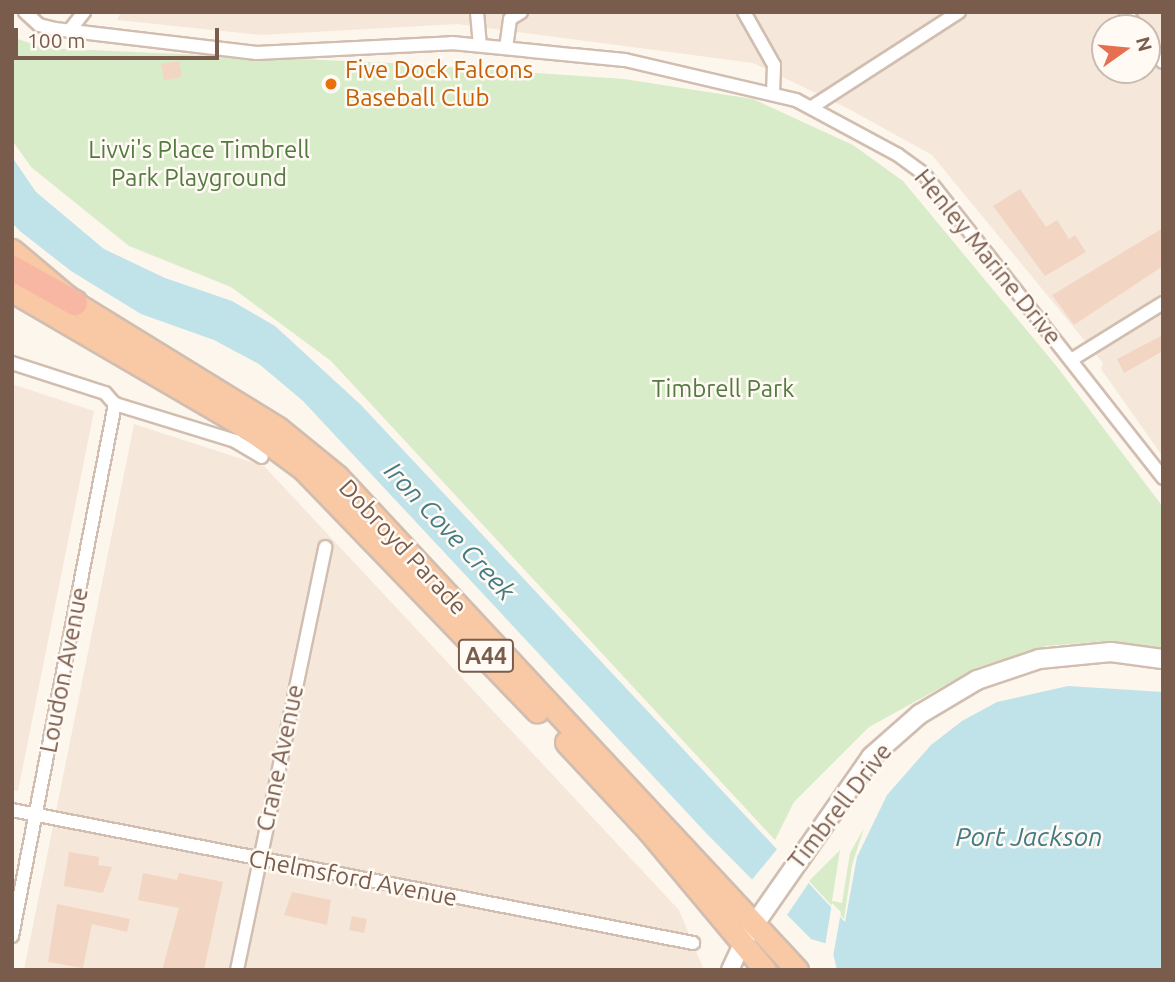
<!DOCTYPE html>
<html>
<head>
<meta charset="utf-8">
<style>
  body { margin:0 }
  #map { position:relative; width:1175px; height:982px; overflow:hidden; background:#fdf6ec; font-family:Ubuntu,sans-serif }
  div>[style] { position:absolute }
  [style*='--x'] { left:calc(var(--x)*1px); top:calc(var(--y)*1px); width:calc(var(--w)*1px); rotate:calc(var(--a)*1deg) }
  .residential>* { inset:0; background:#f5e8da }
  .green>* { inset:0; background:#d8ecc9 }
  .water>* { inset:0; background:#bfe3e8 }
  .pier>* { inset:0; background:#fdf6ec }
  .building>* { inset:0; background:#f3d5c3 }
  .roads { filter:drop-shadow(2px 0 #d1beb0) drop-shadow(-2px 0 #d1beb0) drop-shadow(0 2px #d1beb0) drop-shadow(0 -2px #d1beb0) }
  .minor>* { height:12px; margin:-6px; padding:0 6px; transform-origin:6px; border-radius:6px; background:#fff }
  .tertiary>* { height:16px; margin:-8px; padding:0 8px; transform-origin:8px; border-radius:8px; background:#fff }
  .secondary>* { height:18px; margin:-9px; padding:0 9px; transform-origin:9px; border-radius:9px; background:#fff }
  .trunk>* { height:21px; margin:-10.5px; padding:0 10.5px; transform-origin:10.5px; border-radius:10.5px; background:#f9c8a4 }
  .motorway>* { height:24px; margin:-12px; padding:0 12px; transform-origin:12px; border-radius:12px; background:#f7b7a3 }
  .dots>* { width:19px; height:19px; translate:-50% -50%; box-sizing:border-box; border:4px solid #fffaf3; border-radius:50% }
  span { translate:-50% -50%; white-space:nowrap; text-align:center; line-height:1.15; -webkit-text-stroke:5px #fffaf3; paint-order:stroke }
  .shield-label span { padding:2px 5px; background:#fffaf3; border:2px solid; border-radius:5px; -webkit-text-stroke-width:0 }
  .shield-label { font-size:23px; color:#7a5c4d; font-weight:700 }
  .food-label { font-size:24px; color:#c56008 }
  .left { translate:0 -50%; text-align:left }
  .park-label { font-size:24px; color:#537a41 }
  .street-label { font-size:24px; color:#7a5c4d }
  .water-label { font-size:26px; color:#437c86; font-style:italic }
  .frame { position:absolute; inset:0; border:14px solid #7a5c4d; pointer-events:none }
  .north { position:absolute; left:1091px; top:14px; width:70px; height:70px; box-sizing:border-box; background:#fffaf3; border:2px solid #cabbb1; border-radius:50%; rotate:75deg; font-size:19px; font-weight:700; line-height:28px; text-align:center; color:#7a5c4d }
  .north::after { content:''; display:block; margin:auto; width:24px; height:32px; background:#e76f51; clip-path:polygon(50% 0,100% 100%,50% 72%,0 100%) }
  .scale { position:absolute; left:14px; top:28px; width:205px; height:32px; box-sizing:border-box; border:4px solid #7a5c4d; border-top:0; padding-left:9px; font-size:21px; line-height:24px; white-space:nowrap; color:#7a5c4d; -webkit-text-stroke:5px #fffaf3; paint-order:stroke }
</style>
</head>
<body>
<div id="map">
  <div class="residential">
    <i style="clip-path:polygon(evenodd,121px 12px,1163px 12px,1163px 457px,1101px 369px,1103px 363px,932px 155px,847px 108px,753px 63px,457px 24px,260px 35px,117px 20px,121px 12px,1105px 28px,1147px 28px,1147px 70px,1105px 70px,1105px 28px)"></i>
    <i style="clip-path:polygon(12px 384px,94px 411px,18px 791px,12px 790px)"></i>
    <i style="clip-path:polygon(134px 424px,264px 466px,679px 910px,704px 970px,24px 970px)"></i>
  </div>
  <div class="green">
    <i style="clip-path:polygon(12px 29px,18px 39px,44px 48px,392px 63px,624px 79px,753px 99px,853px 145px,903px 181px,1058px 368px,1163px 507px,1163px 648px,1106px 641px,1046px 646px,978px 667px,869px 727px,794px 802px,775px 840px,331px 361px,231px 287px,129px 246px,31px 167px,12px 140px)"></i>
    <i style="clip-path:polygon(864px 828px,852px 865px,844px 919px,809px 881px,840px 850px,832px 901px,842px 903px,850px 853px)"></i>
  </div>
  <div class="water">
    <i style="clip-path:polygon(12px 157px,36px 192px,104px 249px,165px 278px,232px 301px,275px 326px,361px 405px,845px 922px,857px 857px,887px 795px,931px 745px,962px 721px,997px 702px,1068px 686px,1163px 692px,1163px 970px,837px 970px,831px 945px,811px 939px,707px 834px,303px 401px,259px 364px,214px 340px,141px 314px,71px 271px,21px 232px,12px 223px)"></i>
  </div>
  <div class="pier">
    <i style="clip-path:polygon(778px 848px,810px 881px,785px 918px,750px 882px)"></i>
    <i style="clip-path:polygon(832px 903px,841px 912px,831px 968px,825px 946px)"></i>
  </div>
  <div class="building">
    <i style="clip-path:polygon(179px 61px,182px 77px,164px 80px,161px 64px)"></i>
    <i style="clip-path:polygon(1020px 189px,1046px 227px,1057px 220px,1069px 239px,1075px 235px,1086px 252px,1045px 276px,993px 206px)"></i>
    <i style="clip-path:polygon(1163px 228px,1163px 266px,1074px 325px,1052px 295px)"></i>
    <i style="clip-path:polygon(1163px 335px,1163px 351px,1124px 373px,1117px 359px)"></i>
    <i style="clip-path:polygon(69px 852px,99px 857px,98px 865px,112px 867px,103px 893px,64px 886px)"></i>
    <i style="clip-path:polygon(143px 873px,177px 880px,179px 873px,223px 882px,204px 970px,162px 970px,179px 908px,138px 900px)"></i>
    <i style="clip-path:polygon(292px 892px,331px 900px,327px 925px,284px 915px)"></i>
    <i style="clip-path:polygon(57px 904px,130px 919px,127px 932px,92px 924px,83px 968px,48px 962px)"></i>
    <i style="clip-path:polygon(352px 916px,367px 919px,364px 933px,349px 930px)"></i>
  </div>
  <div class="roads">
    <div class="minor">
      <i style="--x:25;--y:12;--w:19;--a:43"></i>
      <i style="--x:39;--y:25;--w:16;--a:14"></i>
      <i style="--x:55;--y:29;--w:203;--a:6.8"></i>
      <i style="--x:257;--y:53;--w:195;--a:-2.9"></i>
      <i style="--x:452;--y:43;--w:122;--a:5.7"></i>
      <i style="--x:573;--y:55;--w:52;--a:5.5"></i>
      <i style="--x:625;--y:60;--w:176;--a:13.2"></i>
      <i style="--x:796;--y:100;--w:116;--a:28.3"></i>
      <i style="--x:898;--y:155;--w:32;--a:36"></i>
      <i style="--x:924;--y:174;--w:387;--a:51.8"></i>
      <i style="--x:477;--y:12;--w:32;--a:85"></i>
      <i style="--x:744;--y:12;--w:61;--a:60.5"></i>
      <i style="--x:774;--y:65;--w:26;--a:92"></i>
      <i style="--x:1126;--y:12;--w:19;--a:55"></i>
      <i style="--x:70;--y:30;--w:23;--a:-52"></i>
      <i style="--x:1147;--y:41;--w:26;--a:53"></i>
      <i style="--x:506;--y:48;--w:29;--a:-82"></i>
      <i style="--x:510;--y:19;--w:13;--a:-32"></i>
      <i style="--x:812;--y:107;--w:175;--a:-32.9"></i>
      <i style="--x:1071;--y:360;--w:108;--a:-31.8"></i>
      <i style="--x:12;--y:363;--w:98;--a:17.9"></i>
      <i style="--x:105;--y:393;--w:15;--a:48"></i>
      <i style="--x:115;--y:404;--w:126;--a:17.1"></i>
      <i style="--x:235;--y:441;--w:31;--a:31"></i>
      <i style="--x:12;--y:810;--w:694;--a:11.05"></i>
      <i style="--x:12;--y:936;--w:542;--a:-79.04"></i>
      <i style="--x:237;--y:970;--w:432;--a:-78.2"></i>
    </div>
    <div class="tertiary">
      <i style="--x:730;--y:970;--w:29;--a:-65"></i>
    </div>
    <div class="secondary">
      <i style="--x:747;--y:935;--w:217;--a:-55.1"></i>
      <i style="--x:871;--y:757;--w:65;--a:-41.3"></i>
      <i style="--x:920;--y:714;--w:66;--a:-30.8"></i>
      <i style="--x:977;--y:680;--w:65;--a:-18.7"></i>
      <i style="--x:1039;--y:659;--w:72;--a:-5.6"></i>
      <i style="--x:1111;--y:652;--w:52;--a:7.7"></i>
    </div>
    <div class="trunk">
      <i style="--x:12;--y:250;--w:82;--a:40.1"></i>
      <i style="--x:75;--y:303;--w:238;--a:31.6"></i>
      <i style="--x:278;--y:428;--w:76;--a:39.1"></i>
      <i style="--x:337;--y:476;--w:675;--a:47.04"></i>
      <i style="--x:12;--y:291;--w:274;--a:30.2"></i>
      <i style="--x:249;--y:429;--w:67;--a:36.5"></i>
      <i style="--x:303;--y:469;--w:337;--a:46"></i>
      <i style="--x:566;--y:742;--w:120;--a:47"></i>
      <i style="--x:648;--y:830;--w:182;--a:50.1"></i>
    </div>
    <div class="motorway">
      <i style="--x:12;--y:268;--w:72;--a:29.1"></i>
    </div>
  </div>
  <div class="dots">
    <i style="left:331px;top:84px;background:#e8710a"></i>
  </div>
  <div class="shield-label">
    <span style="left:486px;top:656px">A44</span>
  </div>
  <div class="food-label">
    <span class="left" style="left:345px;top:84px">Five Dock Falcons<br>Baseball Club</span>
  </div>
  <div class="park-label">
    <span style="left:199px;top:164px">Livvi's Place Timbrell<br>Park Playground</span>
    <span style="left:723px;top:389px">Timbrell Park</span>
  </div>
  <div class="street-label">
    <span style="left:988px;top:257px;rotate:51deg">Henley Marine Drive</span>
    <span style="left:403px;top:547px;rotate:47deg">Dobroyd Parade</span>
    <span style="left:64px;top:670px;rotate:-79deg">Loudon Avenue</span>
    <span style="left:280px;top:758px;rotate:-78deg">Crane Avenue</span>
    <span style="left:840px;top:806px;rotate:-52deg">Timbrell Drive</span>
    <span style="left:353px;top:878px;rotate:11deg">Chelmsford Avenue</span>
  </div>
  <div class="water-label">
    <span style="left:450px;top:531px;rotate:47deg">Iron Cove Creek</span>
    <span style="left:1029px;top:837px">Port Jackson</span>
  </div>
  <div class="frame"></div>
  <div class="north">N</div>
  <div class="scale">100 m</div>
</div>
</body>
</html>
